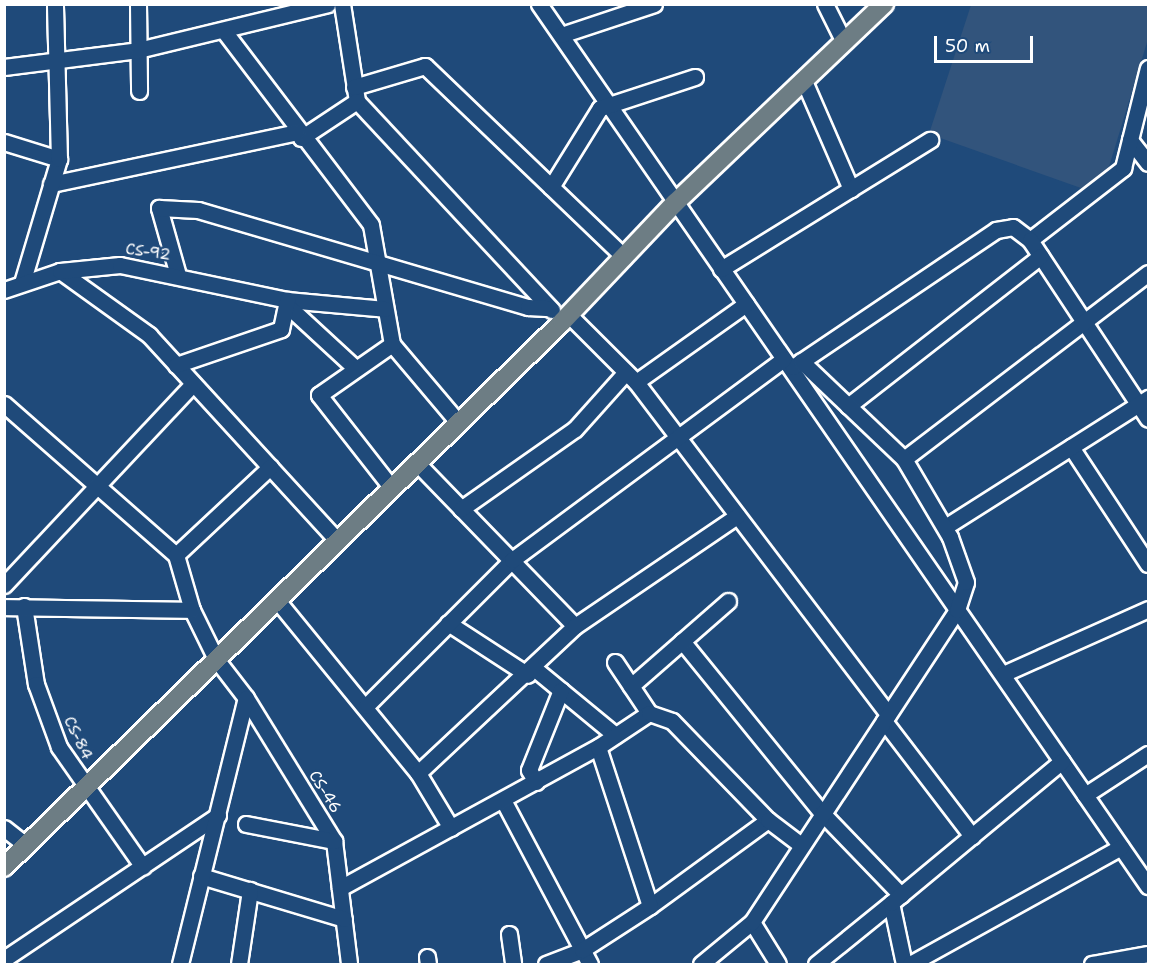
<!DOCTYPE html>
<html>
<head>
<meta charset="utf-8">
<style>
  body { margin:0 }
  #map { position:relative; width:1153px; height:969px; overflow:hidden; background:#1f4a7a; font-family:"Shantell Sans",sans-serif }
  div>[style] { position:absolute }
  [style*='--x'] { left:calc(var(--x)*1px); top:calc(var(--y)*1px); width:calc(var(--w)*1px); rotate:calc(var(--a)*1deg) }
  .built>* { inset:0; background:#32547c }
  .roads { filter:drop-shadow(2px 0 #fff) drop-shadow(-2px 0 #fff) drop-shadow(0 2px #fff) drop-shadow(0 -2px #fff) }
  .minor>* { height:15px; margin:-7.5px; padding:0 7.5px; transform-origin:7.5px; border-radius:7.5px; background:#1f4a7a }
  .major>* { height:18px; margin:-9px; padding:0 9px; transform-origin:9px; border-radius:9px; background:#6d7d84 }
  span { translate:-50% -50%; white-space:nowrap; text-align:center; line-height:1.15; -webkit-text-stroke:4.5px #1f4a7a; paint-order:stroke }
  .street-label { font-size:16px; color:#fff }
  .frame { position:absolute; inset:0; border:6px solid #fff; pointer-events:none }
  .scale { position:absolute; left:934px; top:36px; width:99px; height:27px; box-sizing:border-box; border:3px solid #fff; border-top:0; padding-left:8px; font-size:18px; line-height:21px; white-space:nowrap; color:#fff; -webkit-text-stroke:4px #1f4a7a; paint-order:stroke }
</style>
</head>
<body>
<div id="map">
  <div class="built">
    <i style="clip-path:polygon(971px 5px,1148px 5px,1148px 39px,1108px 170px,1081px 188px,929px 134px)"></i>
  </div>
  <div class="roads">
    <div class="minor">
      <i style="--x:138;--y:4;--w:87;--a:89.3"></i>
      <i style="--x:342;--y:4;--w:98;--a:81.2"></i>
      <i style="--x:357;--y:101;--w:286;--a:47"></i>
      <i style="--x:539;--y:4;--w:1072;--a:55.38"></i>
      <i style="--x:825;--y:4;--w:42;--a:63.4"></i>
      <i style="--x:224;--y:31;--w:243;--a:52.8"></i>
      <i style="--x:371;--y:225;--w:121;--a:80"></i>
      <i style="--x:392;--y:344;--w:102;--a:49.8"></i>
      <i style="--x:561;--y:35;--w:98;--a:-18.4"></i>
      <i style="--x:4;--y:67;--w:135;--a:-7.2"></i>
      <i style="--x:138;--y:50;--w:195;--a:-13.6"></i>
      <i style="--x:804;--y:81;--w:118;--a:66.5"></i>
      <i style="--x:354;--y:87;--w:74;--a:-16.5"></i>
      <i style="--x:425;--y:66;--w:276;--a:43.8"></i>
      <i style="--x:301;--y:138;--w:67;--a:-33.5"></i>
      <i style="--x:1130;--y:140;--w:29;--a:52"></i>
      <i style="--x:4;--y:142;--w:58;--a:17.2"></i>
      <i style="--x:51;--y:184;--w:251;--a:-11.9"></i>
      <i style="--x:551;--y:187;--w:93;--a:-58.2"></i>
      <i style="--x:600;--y:108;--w:100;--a:-18.1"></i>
      <i style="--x:1030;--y:240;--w:118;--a:-37.7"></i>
      <i style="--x:1123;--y:168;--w:103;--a:-76"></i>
      <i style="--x:721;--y:269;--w:246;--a:-31.7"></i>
      <i style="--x:60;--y:271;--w:110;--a:35.7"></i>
      <i style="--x:149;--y:335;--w:278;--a:47.5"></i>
      <i style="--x:178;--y:275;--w:70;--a:-105.8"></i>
      <i style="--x:159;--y:208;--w:39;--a:3"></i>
      <i style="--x:198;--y:210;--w:344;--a:16.4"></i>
      <i style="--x:528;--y:307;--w:22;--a:3"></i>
      <i style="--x:22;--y:283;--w:129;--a:-73.4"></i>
      <i style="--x:59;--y:159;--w:155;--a:-91.5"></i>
      <i style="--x:4;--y:290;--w:59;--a:-18.7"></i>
      <i style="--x:60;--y:271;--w:60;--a:-5.7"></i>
      <i style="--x:120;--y:265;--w:171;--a:11.8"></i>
      <i style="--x:287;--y:300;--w:98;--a:5.2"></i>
      <i style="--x:289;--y:307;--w:90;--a:42.7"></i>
      <i style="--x:569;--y:315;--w:95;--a:45"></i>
      <i style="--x:636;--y:382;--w:417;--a:52.8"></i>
      <i style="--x:176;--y:365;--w:111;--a:-18.9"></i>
      <i style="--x:281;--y:329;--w:30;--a:-78"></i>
      <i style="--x:793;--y:367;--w:245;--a:-34"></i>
      <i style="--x:996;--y:230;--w:17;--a:-10"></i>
      <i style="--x:1013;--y:227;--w:21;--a:37"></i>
      <i style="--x:1030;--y:240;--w:214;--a:56.6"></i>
      <i style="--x:636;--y:382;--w:135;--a:-35.3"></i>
      <i style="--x:4;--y:404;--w:229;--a:41.3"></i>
      <i style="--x:176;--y:555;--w:57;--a:73.8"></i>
      <i style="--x:192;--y:610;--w:55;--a:63.9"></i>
      <i style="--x:216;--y:659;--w:49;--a:52.4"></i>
      <i style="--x:246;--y:698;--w:168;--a:58.4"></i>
      <i style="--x:334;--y:841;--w:124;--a:83"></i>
      <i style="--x:848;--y:406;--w:244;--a:-37.9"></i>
      <i style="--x:1071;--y:447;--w:140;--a:56.7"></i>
      <i style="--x:904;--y:459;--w:307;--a:-37.3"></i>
      <i style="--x:416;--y:462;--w:228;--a:45.9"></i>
      <i style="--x:391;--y:487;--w:117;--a:-128"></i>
      <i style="--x:319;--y:395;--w:89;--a:-34.9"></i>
      <i style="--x:461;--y:509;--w:139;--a:-35.1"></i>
      <i style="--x:575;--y:429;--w:76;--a:-48.2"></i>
      <i style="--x:945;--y:527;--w:241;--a:-32.4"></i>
      <i style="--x:176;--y:555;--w:129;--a:-43.1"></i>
      <i style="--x:4;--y:585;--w:276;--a:-46.8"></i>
      <i style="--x:276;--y:599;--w:225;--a:50.8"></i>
      <i style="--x:418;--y:773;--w:64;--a:59"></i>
      <i style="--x:24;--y:606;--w:79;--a:81.3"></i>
      <i style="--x:36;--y:684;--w:67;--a:69.9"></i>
      <i style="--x:59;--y:747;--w:146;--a:55"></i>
      <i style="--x:4;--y:607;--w:188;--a:0.9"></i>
      <i style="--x:448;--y:623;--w:95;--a:33"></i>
      <i style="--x:682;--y:641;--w:222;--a:50.9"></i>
      <i style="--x:822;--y:813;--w:114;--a:46.1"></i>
      <i style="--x:615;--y:662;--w:61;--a:56.3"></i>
      <i style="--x:535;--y:669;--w:104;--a:39.5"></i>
      <i style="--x:1003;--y:674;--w:159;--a:-24.1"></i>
      <i style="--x:631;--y:686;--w:129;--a:-41.2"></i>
      <i style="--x:366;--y:706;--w:206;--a:-45"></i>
      <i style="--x:512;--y:560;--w:338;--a:-36.5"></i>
      <i style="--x:884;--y:721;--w:145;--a:52.6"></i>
      <i style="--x:418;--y:773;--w:215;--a:-43.1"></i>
      <i style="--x:575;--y:626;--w:196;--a:-34.2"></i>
      <i style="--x:536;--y:782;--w:14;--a:-120"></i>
      <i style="--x:529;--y:770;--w:86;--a:-68.2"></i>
      <i style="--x:1085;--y:795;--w:75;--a:-33.1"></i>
      <i style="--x:503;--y:800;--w:186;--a:62.1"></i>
      <i style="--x:246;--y:824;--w:90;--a:10.9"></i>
      <i style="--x:4;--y:828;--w:29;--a:38"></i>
      <i style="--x:201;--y:876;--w:149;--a:16.7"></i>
      <i style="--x:340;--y:888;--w:294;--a:-28.7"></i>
      <i style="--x:650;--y:906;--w:146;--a:-36.1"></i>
      <i style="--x:752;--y:922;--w:49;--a:58.2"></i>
      <i style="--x:509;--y:934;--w:30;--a:82"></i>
      <i style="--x:427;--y:957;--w:7;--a:82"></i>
      <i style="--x:4;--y:959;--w:258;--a:-33.9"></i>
      <i style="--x:180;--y:964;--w:274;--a:-76.1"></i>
      <i style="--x:239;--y:964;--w:75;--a:-81.5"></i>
      <i style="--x:546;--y:964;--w:39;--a:-21"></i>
      <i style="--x:582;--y:950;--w:81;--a:-32.9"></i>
      <i style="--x:650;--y:906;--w:167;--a:-108.1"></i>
      <i style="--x:598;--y:747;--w:61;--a:-33.7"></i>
      <i style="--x:649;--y:713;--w:24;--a:19"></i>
      <i style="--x:672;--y:721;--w:138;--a:45.9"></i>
      <i style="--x:768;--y:820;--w:41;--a:37.1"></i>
      <i style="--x:701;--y:964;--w:66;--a:-39.5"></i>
      <i style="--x:752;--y:922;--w:373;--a:-56.7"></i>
      <i style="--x:957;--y:610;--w:29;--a:-72"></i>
      <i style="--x:966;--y:582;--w:48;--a:-109.6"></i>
      <i style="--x:950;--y:537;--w:91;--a:-120.5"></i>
      <i style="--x:904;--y:459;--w:142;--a:-136.4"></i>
      <i style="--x:816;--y:964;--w:97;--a:-39.1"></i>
      <i style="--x:904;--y:964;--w:62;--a:-102"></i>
      <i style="--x:891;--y:903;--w:222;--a:-39.7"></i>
      <i style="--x:910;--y:964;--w:241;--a:-29"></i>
      <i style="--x:1092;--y:964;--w:57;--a:-10.1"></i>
    </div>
    <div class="major">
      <i style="--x:4;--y:867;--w:780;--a:-44.32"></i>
      <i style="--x:562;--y:322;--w:164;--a:-46.5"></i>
      <i style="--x:675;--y:203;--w:289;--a:-43.6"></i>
    </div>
  </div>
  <div class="street-label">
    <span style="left:148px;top:252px;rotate:8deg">CS-92</span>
    <span style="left:78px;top:738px;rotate:64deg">CS-84</span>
    <span style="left:325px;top:792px;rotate:58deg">CS-46</span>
  </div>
  <div class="frame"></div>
  <div class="scale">50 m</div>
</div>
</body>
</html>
